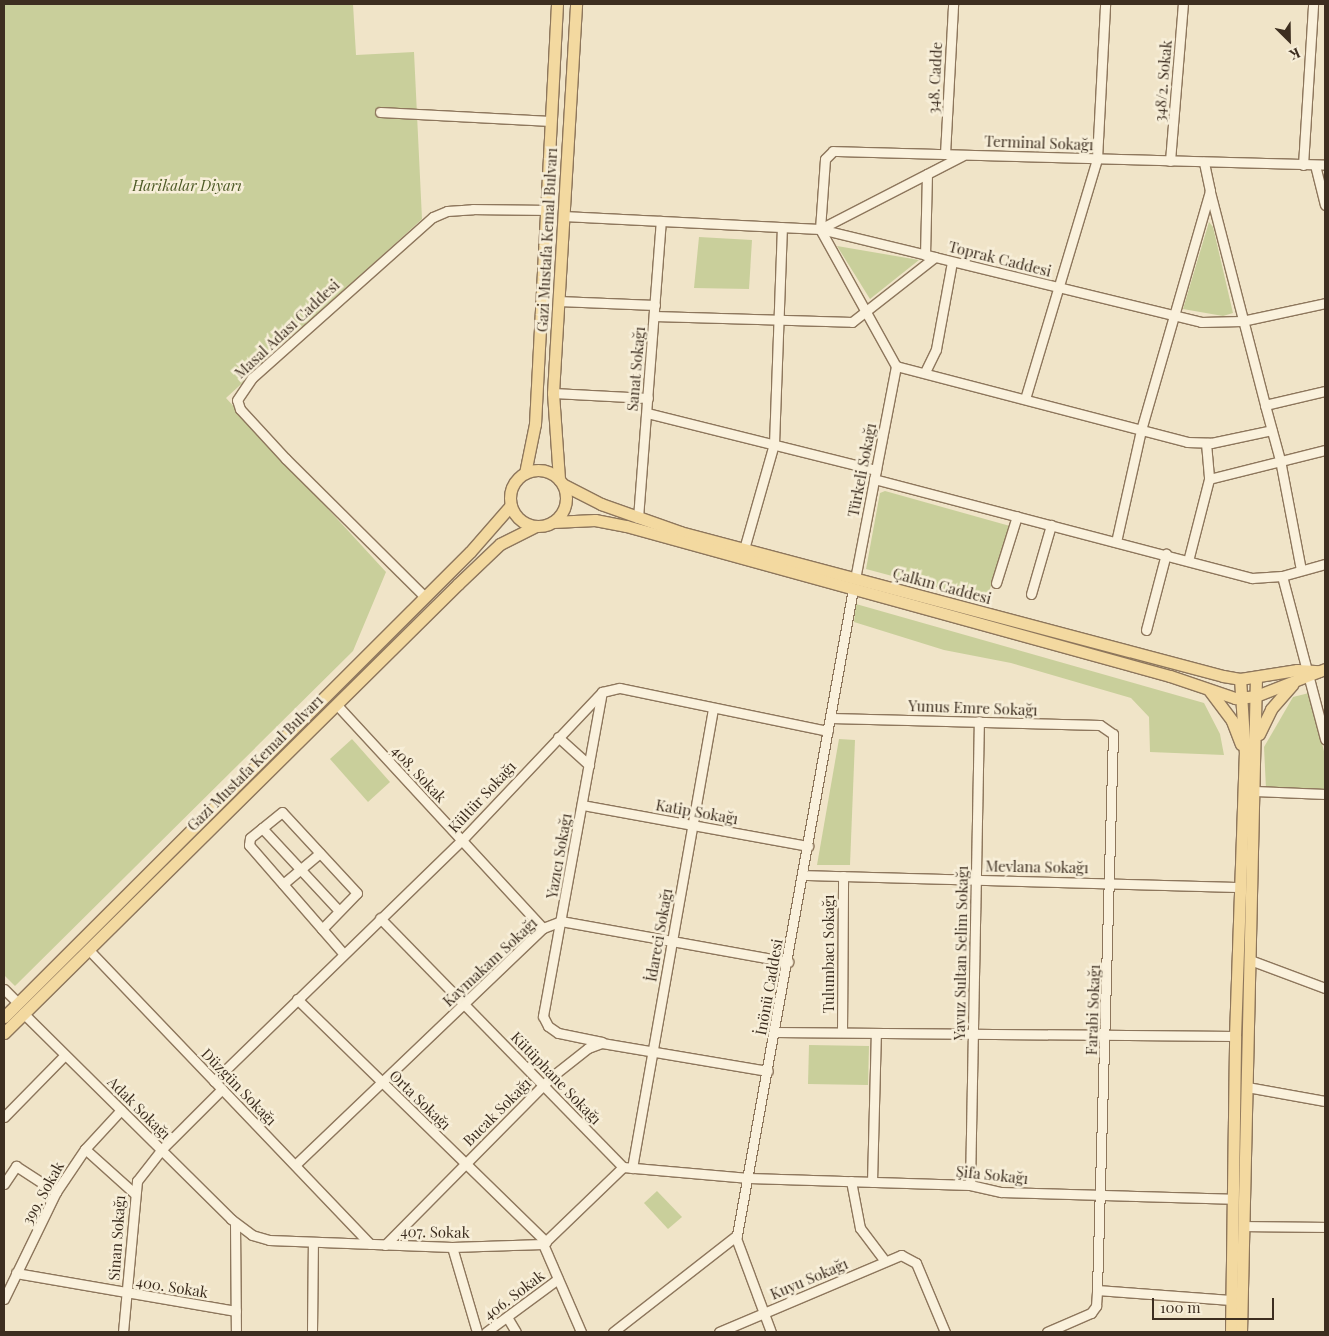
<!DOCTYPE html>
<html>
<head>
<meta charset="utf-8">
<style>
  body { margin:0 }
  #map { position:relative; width:1329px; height:1336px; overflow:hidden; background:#f0e4c8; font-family:"Playfair Display",serif }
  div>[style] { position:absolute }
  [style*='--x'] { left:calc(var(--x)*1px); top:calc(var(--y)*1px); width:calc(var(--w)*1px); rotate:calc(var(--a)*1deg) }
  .green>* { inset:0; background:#c9cf9b }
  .roads { filter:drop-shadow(1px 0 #8d765c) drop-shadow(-1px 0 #8d765c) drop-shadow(0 1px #8d765c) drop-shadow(0 -1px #8d765c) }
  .minor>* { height:9px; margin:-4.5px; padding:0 4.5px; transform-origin:4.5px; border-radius:4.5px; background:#faf1dc }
  .major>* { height:11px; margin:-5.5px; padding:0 5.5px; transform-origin:5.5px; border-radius:5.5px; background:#f3d9a0 }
  .major>.ring { margin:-5.5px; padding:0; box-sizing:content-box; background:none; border:11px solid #f3d9a0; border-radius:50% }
  span { translate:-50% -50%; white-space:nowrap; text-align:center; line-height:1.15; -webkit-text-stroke:5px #f7eed8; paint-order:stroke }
  .street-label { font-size:15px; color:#3d2e20 }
  .park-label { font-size:15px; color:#4d5a26; font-style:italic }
  .frame { position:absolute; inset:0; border:5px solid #3d2e20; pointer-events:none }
  .north { position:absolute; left:1264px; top:15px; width:50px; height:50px; -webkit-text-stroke:4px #f7eed8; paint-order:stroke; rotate:157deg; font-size:14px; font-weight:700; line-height:20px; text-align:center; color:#3d2e20 }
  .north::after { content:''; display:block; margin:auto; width:18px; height:22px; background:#3d2e20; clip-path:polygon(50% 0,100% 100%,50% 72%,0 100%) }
  .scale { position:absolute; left:1152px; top:1298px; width:122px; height:22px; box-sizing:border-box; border:2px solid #3d2e20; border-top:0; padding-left:6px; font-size:15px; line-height:18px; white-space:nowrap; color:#3d2e20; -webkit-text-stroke:4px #f7eed8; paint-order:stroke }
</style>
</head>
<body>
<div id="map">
  <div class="green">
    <i style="clip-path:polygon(4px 4px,353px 4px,356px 55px,414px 52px,422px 219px,226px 398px,386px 572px,353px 651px,15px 986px,4px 975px)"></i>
    <i style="clip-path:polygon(1209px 222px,1213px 227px,1233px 313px,1223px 316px,1183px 309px)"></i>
    <i style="clip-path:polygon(699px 237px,752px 240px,749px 289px,694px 288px)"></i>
    <i style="clip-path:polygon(837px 246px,919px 260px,870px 299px)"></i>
    <i style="clip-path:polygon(885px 491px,1010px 526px,986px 601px,866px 569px,880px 493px)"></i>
    <i style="clip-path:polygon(856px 604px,1204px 703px,1220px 734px,1224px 755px,1150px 752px,1149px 717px,1131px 698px,1011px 663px,944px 650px,854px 622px)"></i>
    <i style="clip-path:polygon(1309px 693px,1325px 755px,1325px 792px,1266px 789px,1264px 747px,1293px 697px)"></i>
    <i style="clip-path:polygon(352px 739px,390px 782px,368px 802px,330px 759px)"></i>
    <i style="clip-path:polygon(839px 739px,855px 740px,850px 865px,817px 865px)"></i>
    <i style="clip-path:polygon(809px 1045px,869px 1046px,868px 1085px,808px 1084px)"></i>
    <i style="clip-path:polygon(657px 1191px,682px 1217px,668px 1229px,644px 1203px)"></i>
  </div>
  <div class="roads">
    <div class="minor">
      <i style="--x:380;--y:112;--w:171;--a:3"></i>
      <i style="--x:945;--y:154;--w:150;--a:-86.9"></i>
      <i style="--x:1170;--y:161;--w:158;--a:-85.3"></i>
      <i style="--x:1303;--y:165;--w:161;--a:-86.4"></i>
      <i style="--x:1315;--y:165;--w:41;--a:76"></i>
      <i style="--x:1210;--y:192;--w:220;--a:75.5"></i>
      <i style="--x:563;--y:216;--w:257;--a:2.9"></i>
      <i style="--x:820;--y:229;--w:118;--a:13.7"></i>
      <i style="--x:820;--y:229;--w:70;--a:-85.9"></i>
      <i style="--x:825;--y:159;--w:11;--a:-45"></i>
      <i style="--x:833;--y:151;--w:492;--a:1.6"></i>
      <i style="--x:820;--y:229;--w:157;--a:61"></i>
      <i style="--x:896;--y:366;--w:301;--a:14.6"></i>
      <i style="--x:1187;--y:442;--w:24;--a:2"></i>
      <i style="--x:1211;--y:443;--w:62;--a:-12"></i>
      <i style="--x:820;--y:229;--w:160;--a:-27.2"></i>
      <i style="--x:925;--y:255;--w:81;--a:-88.6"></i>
      <i style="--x:558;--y:301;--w:97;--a:2.4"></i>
      <i style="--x:654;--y:316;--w:198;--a:1.7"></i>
      <i style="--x:852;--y:322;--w:105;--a:-38.1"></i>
      <i style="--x:935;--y:257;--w:274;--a:13.7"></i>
      <i style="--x:1201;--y:322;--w:41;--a:-1.4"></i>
      <i style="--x:1242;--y:321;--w:85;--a:-12.2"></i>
      <i style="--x:925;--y:372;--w:25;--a:-64"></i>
      <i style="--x:936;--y:349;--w:88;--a:-79.6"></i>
      <i style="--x:553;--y:393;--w:95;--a:3"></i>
      <i style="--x:1025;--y:399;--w:251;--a:-73.3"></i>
      <i style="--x:1097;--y:159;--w:155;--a:-87"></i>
      <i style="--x:647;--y:413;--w:236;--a:14"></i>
      <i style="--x:1206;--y:443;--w:36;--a:85"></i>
      <i style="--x:874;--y:479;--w:391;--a:14.7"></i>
      <i style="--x:1252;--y:578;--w:30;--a:-4"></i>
      <i style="--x:1282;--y:576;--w:45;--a:-15.6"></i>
      <i style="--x:638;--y:518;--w:298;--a:-85.6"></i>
      <i style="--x:1116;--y:542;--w:115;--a:-77.4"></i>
      <i style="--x:1141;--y:430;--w:249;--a:-73.9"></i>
      <i style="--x:1210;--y:191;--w:30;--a:-102"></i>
      <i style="--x:744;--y:549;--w:109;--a:-74.1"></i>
      <i style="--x:774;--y:444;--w:217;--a:-87.9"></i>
      <i style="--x:1188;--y:561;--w:85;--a:-75.6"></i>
      <i style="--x:1209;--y:479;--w:120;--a:-14"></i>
      <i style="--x:1301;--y:570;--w:112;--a:-100.8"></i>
      <i style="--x:1280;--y:460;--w:57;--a:-105.3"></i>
      <i style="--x:1265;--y:405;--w:62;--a:-13.1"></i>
      <i style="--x:1282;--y:576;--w:169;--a:75.2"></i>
      <i style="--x:855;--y:579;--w:217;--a:-79.1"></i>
      <i style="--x:996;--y:583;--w:70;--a:-72.6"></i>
      <i style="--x:1031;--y:594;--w:72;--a:-73.8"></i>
      <i style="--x:425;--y:597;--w:196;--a:-135.2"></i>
      <i style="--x:286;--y:459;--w:68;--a:-132.6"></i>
      <i style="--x:240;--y:409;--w:9;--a:-108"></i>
      <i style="--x:237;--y:400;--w:27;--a:-56"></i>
      <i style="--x:252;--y:378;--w:242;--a:-41.7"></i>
      <i style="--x:433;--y:217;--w:15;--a:-23"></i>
      <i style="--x:447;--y:211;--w:26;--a:-4"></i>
      <i style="--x:473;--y:209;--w:73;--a:0.8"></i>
      <i style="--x:1146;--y:630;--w:79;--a:-75.3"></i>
      <i style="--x:336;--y:704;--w:305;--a:47.3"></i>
      <i style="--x:831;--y:718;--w:269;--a:1.5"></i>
      <i style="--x:1100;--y:725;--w:16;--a:35"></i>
      <i style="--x:1113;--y:734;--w:556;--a:91.65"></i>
      <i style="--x:558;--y:737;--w:42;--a:42.1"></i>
      <i style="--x:1255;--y:791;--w:70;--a:2.5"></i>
      <i style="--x:582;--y:805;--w:230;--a:10.3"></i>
      <i style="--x:262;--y:828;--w:113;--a:47.1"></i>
      <i style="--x:803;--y:875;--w:438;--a:1.6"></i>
      <i style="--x:283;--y:884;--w:48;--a:-40"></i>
      <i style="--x:380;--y:918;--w:348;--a:45.7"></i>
      <i style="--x:623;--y:1167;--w:126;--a:5"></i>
      <i style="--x:749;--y:1178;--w:221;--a:1.8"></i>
      <i style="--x:970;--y:1185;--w:32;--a:13"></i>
      <i style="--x:1001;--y:1192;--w:231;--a:1.7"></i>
      <i style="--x:322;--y:929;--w:50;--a:-45.8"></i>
      <i style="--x:357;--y:893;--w:110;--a:-132.8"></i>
      <i style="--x:282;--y:812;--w:41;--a:140.9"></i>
      <i style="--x:250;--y:838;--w:7;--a:98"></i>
      <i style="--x:249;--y:845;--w:111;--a:49"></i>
      <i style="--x:322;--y:929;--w:32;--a:49"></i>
      <i style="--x:88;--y:949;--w:408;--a:46.3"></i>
      <i style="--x:1250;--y:960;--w:80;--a:20.5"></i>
      <i style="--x:4;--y:989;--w:20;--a:45"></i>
      <i style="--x:297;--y:999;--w:348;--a:44.3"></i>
      <i style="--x:23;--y:1013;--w:293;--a:44.7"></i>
      <i style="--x:231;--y:1219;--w:26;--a:37"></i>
      <i style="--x:252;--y:1235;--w:18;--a:16"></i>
      <i style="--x:269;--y:1240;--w:183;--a:2.2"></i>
      <i style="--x:452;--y:1247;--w:91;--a:-1.9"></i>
      <i style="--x:543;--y:1244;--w:96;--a:66.6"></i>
      <i style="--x:775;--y:1032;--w:460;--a:0.5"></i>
      <i style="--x:842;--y:1032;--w:156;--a:-89.6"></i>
      <i style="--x:602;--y:1042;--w:45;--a:-168.4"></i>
      <i style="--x:558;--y:1033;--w:12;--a:-145"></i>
      <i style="--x:548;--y:1026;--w:11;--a:-117"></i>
      <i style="--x:543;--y:1016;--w:329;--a:-79.7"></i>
      <i style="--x:214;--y:1081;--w:346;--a:-44.2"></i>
      <i style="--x:462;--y:840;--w:204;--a:-46.6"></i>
      <i style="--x:602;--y:692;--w:18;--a:-13"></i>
      <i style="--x:620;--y:688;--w:212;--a:11.7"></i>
      <i style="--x:1247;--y:1087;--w:79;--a:10.2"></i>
      <i style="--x:4;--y:1117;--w:87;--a:-45.5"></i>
      <i style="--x:85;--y:1149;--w:66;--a:41.9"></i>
      <i style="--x:295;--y:1165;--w:343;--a:-43.7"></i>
      <i style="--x:543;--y:928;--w:19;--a:-21"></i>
      <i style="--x:561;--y:921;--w:231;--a:10.2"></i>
      <i style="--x:632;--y:1168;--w:467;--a:-80"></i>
      <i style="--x:851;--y:1181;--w:48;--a:79.2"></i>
      <i style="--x:860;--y:1228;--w:41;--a:52.9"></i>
      <i style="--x:872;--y:1182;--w:149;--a:-88.5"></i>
      <i style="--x:4;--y:1184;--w:22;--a:-56"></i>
      <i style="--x:16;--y:1166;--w:48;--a:33"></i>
      <i style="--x:970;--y:1185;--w:464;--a:-88.9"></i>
      <i style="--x:235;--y:1223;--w:109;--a:89.5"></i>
      <i style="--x:1243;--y:1226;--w:82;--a:0.7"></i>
      <i style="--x:736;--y:1238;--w:100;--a:69.6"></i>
      <i style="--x:543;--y:1244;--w:111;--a:-43.9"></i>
      <i style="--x:385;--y:1245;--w:235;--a:-45.3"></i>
      <i style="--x:550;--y:1078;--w:48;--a:-38.3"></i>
      <i style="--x:588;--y:1048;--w:15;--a:-20"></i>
      <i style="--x:602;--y:1043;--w:168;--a:9.6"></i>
      <i style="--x:452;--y:1247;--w:89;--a:73.6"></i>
      <i style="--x:16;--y:1273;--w:223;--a:9.8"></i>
      <i style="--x:4;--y:1299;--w:119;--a:-64.1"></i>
      <i style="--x:56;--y:1192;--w:52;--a:-56"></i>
      <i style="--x:85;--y:1149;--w:53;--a:-47.3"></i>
      <i style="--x:507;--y:1317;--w:17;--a:59"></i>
      <i style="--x:123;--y:1332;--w:152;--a:-84.7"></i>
      <i style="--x:137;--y:1181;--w:39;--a:-52"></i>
      <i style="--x:161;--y:1150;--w:86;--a:-45"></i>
      <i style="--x:312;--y:1332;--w:90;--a:-89.4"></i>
      <i style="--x:486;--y:1332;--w:89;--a:-36.4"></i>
      <i style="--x:613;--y:1332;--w:157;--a:-38"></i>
      <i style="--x:737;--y:1235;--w:656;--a:-79.82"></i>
      <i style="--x:719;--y:1332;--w:198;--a:-22.9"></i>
      <i style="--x:901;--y:1255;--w:17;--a:28"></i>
      <i style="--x:916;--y:1263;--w:75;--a:67.2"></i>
      <i style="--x:1047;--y:1332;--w:48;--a:-23.4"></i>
      <i style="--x:1091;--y:1313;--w:9;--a:-54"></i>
      <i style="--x:1096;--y:1306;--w:16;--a:-86"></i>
      <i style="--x:1097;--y:1290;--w:134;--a:4.3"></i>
    </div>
    <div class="major">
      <i class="ring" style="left:510px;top:470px;width:45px;height:45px"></i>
      <i style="--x:525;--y:473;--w:50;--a:-78.5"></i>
      <i style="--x:535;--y:424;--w:421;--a:-87"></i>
      <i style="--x:559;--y:479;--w:86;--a:-94"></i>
      <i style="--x:553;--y:393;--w:390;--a:-86.6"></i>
      <i style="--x:564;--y:485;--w:42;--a:27.2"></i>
      <i style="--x:601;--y:504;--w:84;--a:19.5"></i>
      <i style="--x:680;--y:532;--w:562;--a:14.85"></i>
      <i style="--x:1223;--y:676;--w:17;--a:10"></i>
      <i style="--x:1240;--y:679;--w:58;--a:-9"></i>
      <i style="--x:1297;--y:670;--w:22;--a:3"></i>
      <i style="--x:553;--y:522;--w:42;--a:-2.7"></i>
      <i style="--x:595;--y:520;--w:32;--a:11"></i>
      <i style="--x:626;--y:526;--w:564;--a:15.42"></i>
      <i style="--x:1170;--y:676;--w:69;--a:18.7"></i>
      <i style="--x:1235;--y:698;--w:21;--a:-5"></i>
      <i style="--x:1256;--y:696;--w:74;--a:-21.4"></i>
      <i style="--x:1209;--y:690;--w:39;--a:53"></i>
      <i style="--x:1232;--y:721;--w:25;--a:69"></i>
      <i style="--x:1259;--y:734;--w:28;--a:-64"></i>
      <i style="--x:1271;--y:709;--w:33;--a:-49"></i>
      <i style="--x:4;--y:1017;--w:658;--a:-44.94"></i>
      <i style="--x:470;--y:552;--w:62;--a:-48.9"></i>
      <i style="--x:4;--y:1033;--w:639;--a:-44.68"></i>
      <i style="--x:458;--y:584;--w:58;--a:-43.6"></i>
      <i style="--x:500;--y:544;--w:40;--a:-26.6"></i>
      <i style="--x:1231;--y:1332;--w:296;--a:-89.2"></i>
      <i style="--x:1235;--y:1036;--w:282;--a:-88"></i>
      <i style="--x:1245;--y:754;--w:75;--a:-93.8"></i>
      <i style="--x:1241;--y:1332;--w:654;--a:-88.69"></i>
    </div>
  </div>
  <div class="street-label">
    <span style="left:935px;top:78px;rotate:-87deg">348. Cadde</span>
    <span style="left:1163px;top:81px;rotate:-85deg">348/2. Sokak</span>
    <span style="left:1039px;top:143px;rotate:2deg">Terminal Sokağı</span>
    <span style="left:547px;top:240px;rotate:-87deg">Gazi Mustafa Kemal Bulvarı</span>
    <span style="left:1000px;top:259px;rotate:14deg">Toprak Caddesi</span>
    <span style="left:287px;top:329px;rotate:-43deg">Masal Adası Caddesi</span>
    <span style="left:636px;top:369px;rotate:-85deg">Sanat Sokağı</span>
    <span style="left:862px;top:470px;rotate:-79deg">Türkeli Sokağı</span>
    <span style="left:942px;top:586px;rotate:15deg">Çalkın Caddesi</span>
    <span style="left:973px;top:708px;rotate:2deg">Yunus Emre Sokağı</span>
    <span style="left:255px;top:763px;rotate:-45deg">Gazi Mustafa Kemal Bulvarı</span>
    <span style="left:419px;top:774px;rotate:47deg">408. Sokak</span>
    <span style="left:482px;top:797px;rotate:-47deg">Kültür Sokağı</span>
    <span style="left:697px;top:812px;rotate:10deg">Katip Sokağı</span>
    <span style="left:559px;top:856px;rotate:-80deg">Yazıcı Sokağı</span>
    <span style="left:1037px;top:867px;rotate:1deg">Mevlana Sokağı</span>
    <span style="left:659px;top:935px;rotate:-80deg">İdareci Sokağı</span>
    <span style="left:961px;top:953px;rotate:-89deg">Yavuz Sultan Selim Sokağı</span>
    <span style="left:829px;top:954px;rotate:-90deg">Tulumbacı Sokağı</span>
    <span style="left:490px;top:962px;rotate:-43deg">Kaymakam Sokağı</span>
    <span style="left:769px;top:987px;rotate:-80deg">İnönü Caddesi</span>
    <span style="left:1093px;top:1010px;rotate:-88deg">Farabi Sokağı</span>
    <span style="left:556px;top:1078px;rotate:46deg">Kütüphane Sokağı</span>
    <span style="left:239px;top:1087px;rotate:46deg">Düzgün Sokağı</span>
    <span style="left:420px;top:1100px;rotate:44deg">Orta Sokağı</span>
    <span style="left:139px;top:1108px;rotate:45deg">Adak Sokağı</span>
    <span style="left:497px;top:1112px;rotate:-45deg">Bucak Sokağı</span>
    <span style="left:992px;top:1175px;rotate:6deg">Şifa Sokağı</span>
    <span style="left:43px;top:1193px;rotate:-61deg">399. Sokak</span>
    <span style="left:435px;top:1232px;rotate:1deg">407. Sokak</span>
    <span style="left:117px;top:1238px;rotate:-86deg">Sinan Sokağı</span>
    <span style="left:809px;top:1279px;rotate:-23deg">Kuyu Sokağı</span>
    <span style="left:172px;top:1287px;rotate:9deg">400. Sokak</span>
    <span style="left:514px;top:1295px;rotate:-37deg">406. Sokak</span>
  </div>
  <div class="park-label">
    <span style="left:187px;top:186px">Harikalar Diyarı</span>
  </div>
  <div class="frame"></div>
  <div class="north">K</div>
  <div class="scale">100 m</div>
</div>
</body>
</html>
